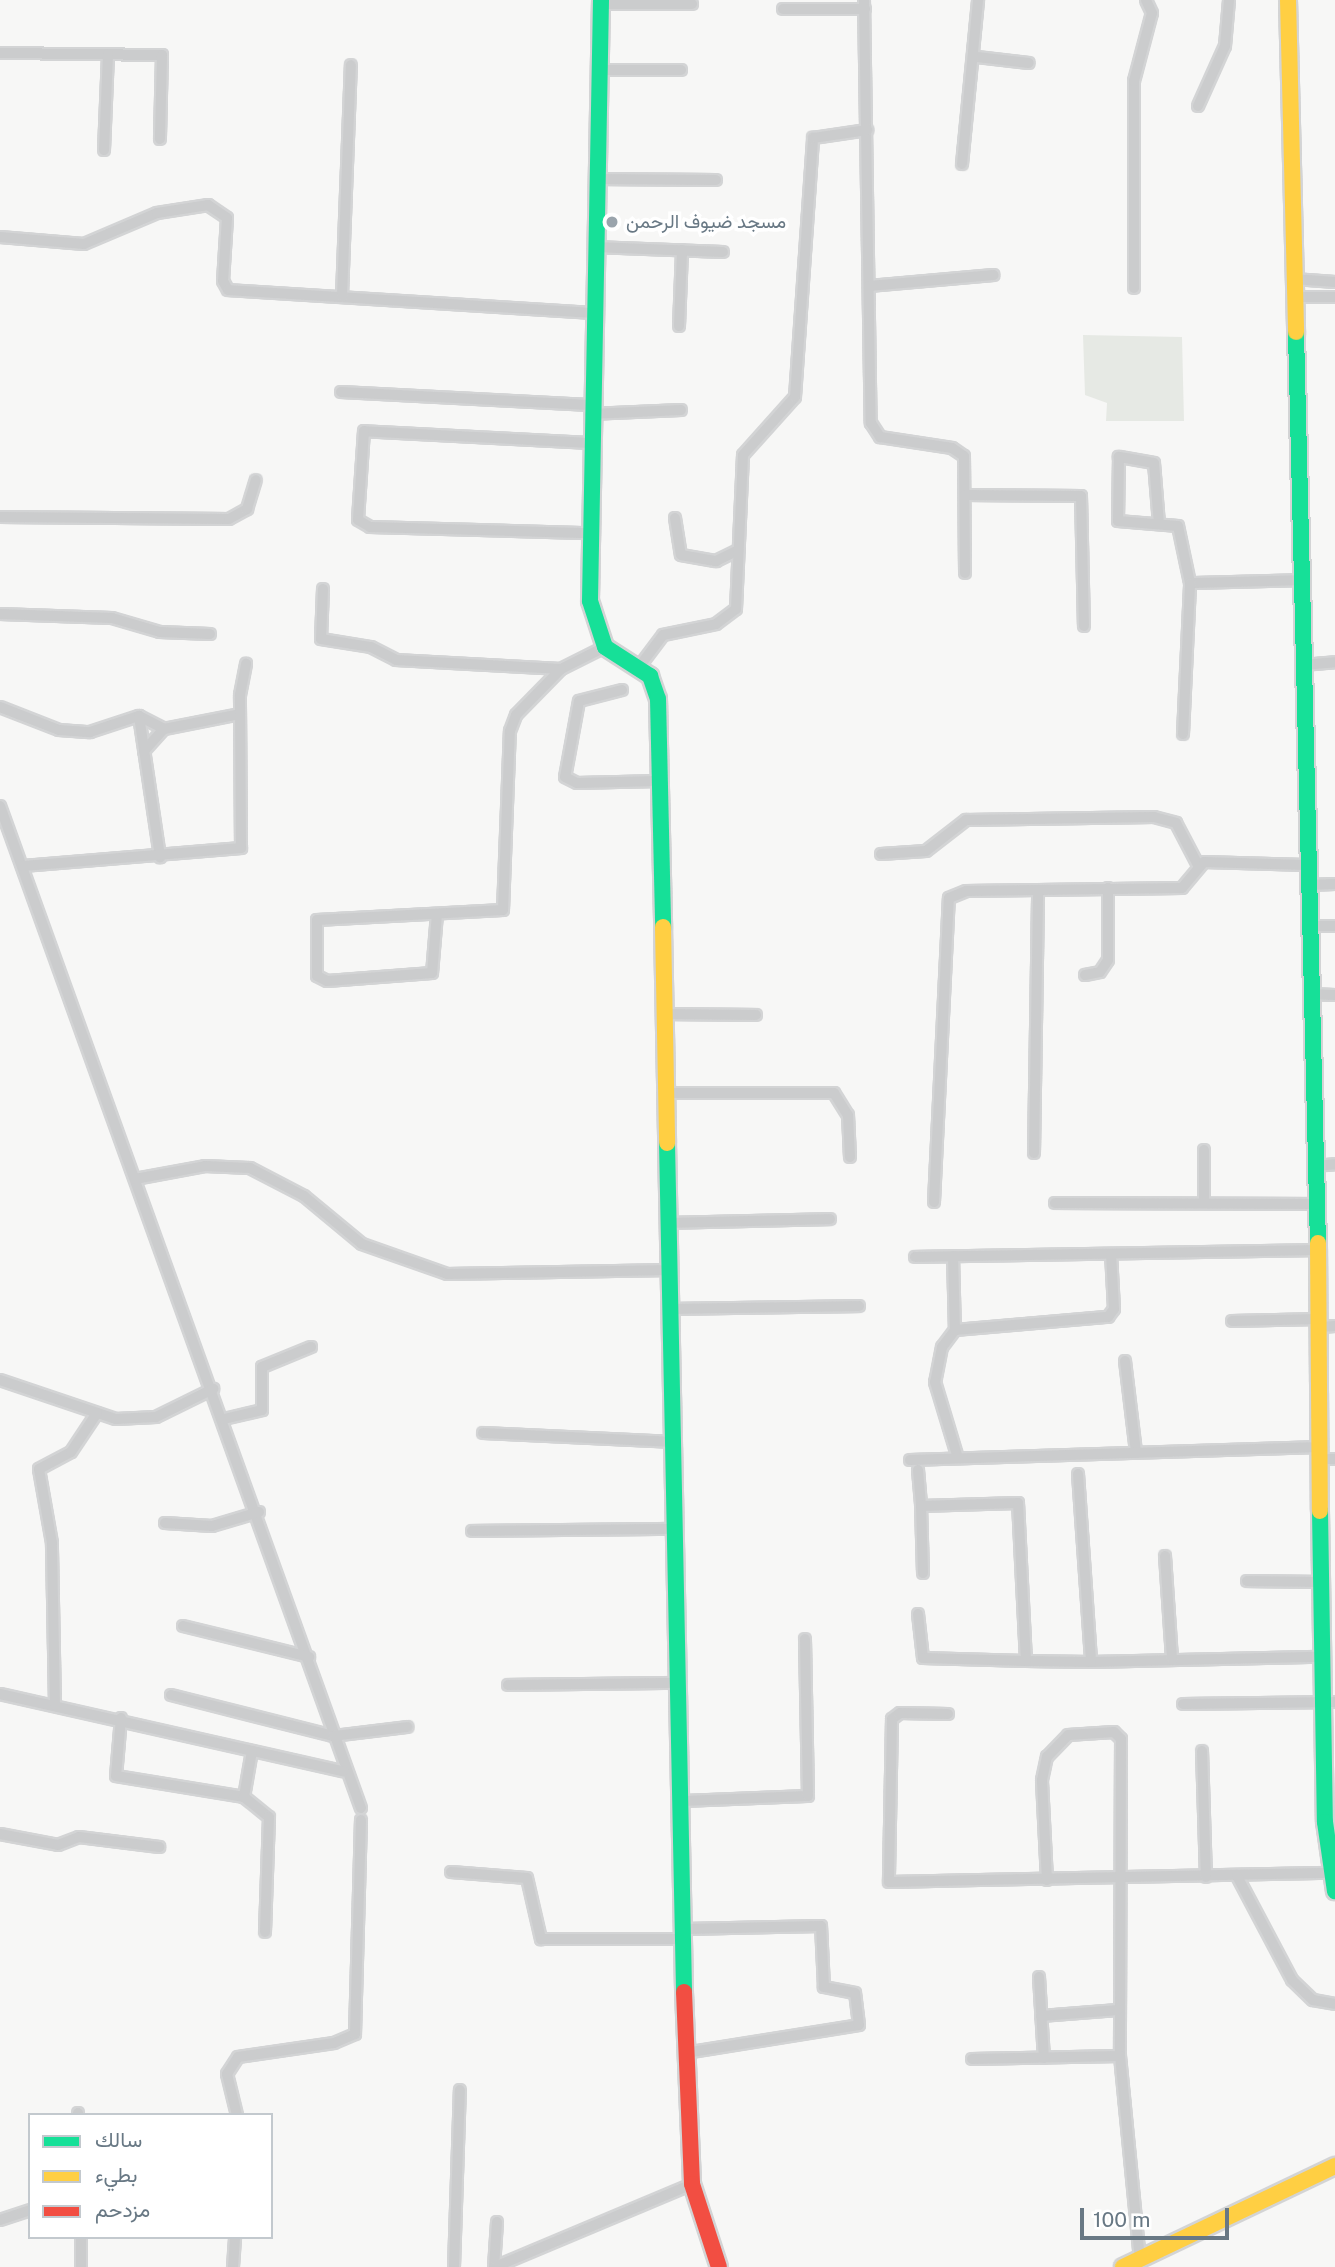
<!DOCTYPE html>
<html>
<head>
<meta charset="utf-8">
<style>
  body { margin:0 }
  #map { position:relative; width:1335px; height:2267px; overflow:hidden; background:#f7f7f6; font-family:"Public Sans",Vazirmatn,sans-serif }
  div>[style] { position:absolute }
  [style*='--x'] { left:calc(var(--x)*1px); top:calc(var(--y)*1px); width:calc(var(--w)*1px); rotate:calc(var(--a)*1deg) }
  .green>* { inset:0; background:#e6e9e4 }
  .roads { filter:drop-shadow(2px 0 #d3d4d5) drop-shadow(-2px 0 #d3d4d5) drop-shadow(0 2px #d3d4d5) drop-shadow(0 -2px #d3d4d5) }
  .street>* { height:10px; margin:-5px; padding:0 5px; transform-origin:5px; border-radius:5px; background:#cbcccd }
  .fast>* { height:16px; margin:-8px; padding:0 8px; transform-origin:8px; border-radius:8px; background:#16e098 }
  .slow>* { height:16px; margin:-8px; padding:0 8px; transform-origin:8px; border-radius:8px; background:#ffcf43 }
  .jam>* { height:16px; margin:-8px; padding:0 8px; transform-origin:8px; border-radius:8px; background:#f24e42 }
  .dots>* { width:19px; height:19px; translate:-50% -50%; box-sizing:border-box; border:4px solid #fff; border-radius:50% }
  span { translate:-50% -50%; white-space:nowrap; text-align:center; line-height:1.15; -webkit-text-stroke:7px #fff; paint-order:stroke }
  .poi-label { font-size:19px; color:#687884 }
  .left { translate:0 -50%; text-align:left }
  .legend { position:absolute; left:28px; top:2113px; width:245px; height:126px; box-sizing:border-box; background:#fff; border:2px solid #c3c9ce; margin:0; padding:9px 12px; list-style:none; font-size:21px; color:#687884 }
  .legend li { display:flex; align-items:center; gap:14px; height:35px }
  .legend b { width:35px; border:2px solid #c3c9ce }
  .scale { position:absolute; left:1080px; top:2208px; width:149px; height:32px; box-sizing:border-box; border:4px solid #687884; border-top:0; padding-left:9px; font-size:21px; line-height:24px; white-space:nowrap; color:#687884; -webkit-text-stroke:5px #fff; paint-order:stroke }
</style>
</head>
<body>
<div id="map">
  <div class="green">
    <i style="clip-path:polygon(1083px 335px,1182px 337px,1184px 421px,1106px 421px,1107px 403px,1085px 395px)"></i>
  </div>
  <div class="roads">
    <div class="street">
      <i style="--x:864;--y:0;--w:423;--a:89.1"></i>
      <i style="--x:871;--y:423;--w:17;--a:57"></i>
      <i style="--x:880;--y:437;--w:73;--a:8.7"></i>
      <i style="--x:952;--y:448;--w:14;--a:34"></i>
      <i style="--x:964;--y:456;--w:117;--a:89.5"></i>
      <i style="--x:601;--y:4;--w:91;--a:0"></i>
      <i style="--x:783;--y:9;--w:82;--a:0"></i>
      <i style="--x:0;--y:53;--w:162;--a:0.7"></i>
      <i style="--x:162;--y:55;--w:84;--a:91.4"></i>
      <i style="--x:977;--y:57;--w:52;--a:6.6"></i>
      <i style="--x:600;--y:70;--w:81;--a:0"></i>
      <i style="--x:1198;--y:106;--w:66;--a:-65.8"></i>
      <i style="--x:1225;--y:46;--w:46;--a:-85"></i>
      <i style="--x:104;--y:150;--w:96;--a:-87.6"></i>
      <i style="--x:962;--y:164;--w:165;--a:-84.4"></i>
      <i style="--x:595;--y:179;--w:121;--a:0.5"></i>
      <i style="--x:0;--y:237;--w:84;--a:4.8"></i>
      <i style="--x:84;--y:244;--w:79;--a:-23"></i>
      <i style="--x:157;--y:213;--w:52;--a:-8.9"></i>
      <i style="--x:208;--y:205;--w:23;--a:34"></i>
      <i style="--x:227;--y:218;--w:63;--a:93.6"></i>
      <i style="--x:223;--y:281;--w:10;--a:61"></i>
      <i style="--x:228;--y:290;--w:365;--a:3.6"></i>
      <i style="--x:594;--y:247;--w:129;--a:2.2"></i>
      <i style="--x:1294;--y:279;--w:41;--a:4.2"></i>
      <i style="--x:869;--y:286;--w:125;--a:-5"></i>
      <i style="--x:1134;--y:288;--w:207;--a:-90"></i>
      <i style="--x:1134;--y:81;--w:70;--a:-75.2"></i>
      <i style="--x:1152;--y:13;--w:14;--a:-115"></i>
      <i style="--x:342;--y:296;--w:231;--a:-87.8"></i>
      <i style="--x:1293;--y:297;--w:42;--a:0"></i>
      <i style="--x:679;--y:326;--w:76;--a:-87.7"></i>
      <i style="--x:341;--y:392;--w:249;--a:3"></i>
      <i style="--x:590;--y:414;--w:91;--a:-2.5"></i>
      <i style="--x:590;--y:443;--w:226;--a:-177"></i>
      <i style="--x:364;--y:431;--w:89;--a:93.9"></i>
      <i style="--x:358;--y:520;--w:14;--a:30"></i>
      <i style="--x:370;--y:527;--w:220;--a:1.6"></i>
      <i style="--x:965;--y:495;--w:116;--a:0.5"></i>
      <i style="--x:1081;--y:496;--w:130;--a:88.7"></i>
      <i style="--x:0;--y:517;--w:229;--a:0.5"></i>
      <i style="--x:229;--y:519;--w:21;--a:-29"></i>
      <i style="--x:247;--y:509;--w:30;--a:-73"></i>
      <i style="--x:675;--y:518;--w:37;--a:81"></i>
      <i style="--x:681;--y:555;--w:36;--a:10"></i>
      <i style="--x:716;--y:561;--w:25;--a:-26"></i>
      <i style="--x:1159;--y:524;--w:61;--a:-94.7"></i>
      <i style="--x:1154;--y:463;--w:36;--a:-170"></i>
      <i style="--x:1119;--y:457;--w:64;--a:90.9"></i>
      <i style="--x:1118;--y:521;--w:60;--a:4.8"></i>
      <i style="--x:1178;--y:526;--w:58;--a:78.1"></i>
      <i style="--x:1190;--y:583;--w:111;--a:-1.5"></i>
      <i style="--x:323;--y:589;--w:50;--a:92.3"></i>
      <i style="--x:321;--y:639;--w:51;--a:9.1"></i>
      <i style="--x:371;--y:647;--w:28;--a:27"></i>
      <i style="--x:396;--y:660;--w:165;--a:3.1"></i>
      <i style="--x:561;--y:669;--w:49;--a:-26.6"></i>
      <i style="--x:0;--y:614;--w:112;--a:2"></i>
      <i style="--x:112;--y:618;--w:50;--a:16.3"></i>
      <i style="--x:160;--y:632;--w:50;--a:2.3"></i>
      <i style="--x:1303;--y:665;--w:32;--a:-5"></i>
      <i style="--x:639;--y:667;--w:40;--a:-53"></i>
      <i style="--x:663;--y:635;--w:54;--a:-11.7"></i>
      <i style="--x:716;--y:624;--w:25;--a:-37"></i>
      <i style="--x:736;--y:609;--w:154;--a:-87.4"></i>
      <i style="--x:743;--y:455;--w:78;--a:-48.1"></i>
      <i style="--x:795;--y:397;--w:260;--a:-86"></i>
      <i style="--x:813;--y:138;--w:55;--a:-8.4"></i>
      <i style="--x:622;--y:690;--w:44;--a:165.7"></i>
      <i style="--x:579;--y:701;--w:77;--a:100.4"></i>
      <i style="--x:565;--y:777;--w:13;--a:27"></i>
      <i style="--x:577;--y:783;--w:82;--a:-1.4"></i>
      <i style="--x:0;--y:707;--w:63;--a:21.3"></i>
      <i style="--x:59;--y:730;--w:31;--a:4"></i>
      <i style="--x:90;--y:732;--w:52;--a:-18.1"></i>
      <i style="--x:139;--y:716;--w:28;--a:27"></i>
      <i style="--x:164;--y:729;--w:77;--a:-11.2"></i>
      <i style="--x:139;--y:716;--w:143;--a:81.5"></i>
      <i style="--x:1183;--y:734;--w:151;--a:-87.3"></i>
      <i style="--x:144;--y:751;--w:30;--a:-48"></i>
      <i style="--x:0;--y:806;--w:1065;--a:70.19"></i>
      <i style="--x:881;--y:854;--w:45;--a:-3.8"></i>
      <i style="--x:926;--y:851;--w:51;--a:-37.8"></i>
      <i style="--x:966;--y:820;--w:188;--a:-0.9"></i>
      <i style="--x:1154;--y:817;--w:23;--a:15"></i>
      <i style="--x:1176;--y:823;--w:47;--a:62.4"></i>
      <i style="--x:23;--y:866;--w:219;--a:-4.7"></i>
      <i style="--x:241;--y:848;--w:153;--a:-90.4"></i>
      <i style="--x:240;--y:695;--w:32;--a:-79"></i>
      <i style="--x:1307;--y:885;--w:28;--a:-2"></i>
      <i style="--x:437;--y:914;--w:59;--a:94.8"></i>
      <i style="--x:432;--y:973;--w:105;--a:175.6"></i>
      <i style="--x:327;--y:981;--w:11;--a:-153"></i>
      <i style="--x:317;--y:976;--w:56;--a:-90"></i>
      <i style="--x:317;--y:920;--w:186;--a:-3.1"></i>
      <i style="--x:503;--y:910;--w:179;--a:-87.8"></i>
      <i style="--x:510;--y:731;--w:17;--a:-69"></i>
      <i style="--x:516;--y:715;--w:64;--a:-45.6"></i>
      <i style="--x:1308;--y:926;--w:27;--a:0"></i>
      <i style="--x:1085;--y:975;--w:15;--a:-11"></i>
      <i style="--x:1100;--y:972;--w:14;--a:-56"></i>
      <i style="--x:1108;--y:960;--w:72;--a:-90"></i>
      <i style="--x:1309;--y:994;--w:26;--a:2"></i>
      <i style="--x:665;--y:1014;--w:91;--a:0.6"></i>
      <i style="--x:666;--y:1093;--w:168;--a:0"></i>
      <i style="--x:834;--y:1093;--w:26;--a:58"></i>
      <i style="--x:848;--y:1115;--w:42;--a:87.3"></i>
      <i style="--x:1034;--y:1153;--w:263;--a:-89.1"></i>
      <i style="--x:1314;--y:1166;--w:21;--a:-5"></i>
      <i style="--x:135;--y:1179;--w:71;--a:-10.5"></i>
      <i style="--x:205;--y:1166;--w:45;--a:2.5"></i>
      <i style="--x:250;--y:1168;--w:61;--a:27.4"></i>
      <i style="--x:304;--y:1196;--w:75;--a:39.6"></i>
      <i style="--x:362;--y:1244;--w:90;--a:19.4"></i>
      <i style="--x:447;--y:1274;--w:224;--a:-1"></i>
      <i style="--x:1204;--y:1201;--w:51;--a:-90"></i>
      <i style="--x:934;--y:1202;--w:304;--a:-87.2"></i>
      <i style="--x:949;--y:898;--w:18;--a:-22"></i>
      <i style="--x:966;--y:891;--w:216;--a:-0.8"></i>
      <i style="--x:1182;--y:888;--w:34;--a:-50"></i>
      <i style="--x:1204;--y:862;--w:102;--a:1.7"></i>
      <i style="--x:1055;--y:1203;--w:261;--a:0.2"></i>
      <i style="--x:670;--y:1223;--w:160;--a:-1.4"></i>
      <i style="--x:953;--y:1256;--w:74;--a:88.5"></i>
      <i style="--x:955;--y:1330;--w:21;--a:127"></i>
      <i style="--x:942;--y:1347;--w:36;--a:101"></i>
      <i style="--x:935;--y:1382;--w:79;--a:73.2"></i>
      <i style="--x:915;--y:1257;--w:401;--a:-1"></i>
      <i style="--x:673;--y:1309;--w:186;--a:-0.9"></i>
      <i style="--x:1232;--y:1321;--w:87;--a:-1.3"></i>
      <i style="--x:1320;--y:1327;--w:15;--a:-4"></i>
      <i style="--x:955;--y:1330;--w:154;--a:-4.9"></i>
      <i style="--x:1108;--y:1317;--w:10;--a:-53"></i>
      <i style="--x:1114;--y:1309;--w:55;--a:-93.1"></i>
      <i style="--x:1125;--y:1361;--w:92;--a:83.1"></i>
      <i style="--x:0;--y:1380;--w:122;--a:18.6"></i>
      <i style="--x:116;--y:1419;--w:40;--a:-2.9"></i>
      <i style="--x:156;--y:1417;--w:64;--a:-26.2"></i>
      <i style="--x:224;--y:1419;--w:39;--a:-13"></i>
      <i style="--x:262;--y:1410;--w:43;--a:-90"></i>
      <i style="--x:262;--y:1367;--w:53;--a:-22.2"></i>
      <i style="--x:483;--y:1433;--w:192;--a:2.7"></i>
      <i style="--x:1320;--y:1459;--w:15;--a:0"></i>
      <i style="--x:910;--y:1460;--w:410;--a:-1.8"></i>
      <i style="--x:918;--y:1470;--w:36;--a:85"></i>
      <i style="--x:1078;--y:1474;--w:188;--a:86"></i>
      <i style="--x:1091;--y:1662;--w:229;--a:-1.3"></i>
      <i style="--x:165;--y:1523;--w:47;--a:3.7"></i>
      <i style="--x:212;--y:1526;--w:49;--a:-16.6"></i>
      <i style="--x:472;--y:1531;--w:204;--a:-0.6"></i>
      <i style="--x:1165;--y:1556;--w:104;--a:86.1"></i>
      <i style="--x:923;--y:1573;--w:67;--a:-91.7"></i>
      <i style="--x:921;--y:1506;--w:97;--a:-1.8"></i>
      <i style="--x:1018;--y:1503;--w:158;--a:87.1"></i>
      <i style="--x:1026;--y:1661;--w:65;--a:0.9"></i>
      <i style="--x:1247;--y:1581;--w:73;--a:0.8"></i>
      <i style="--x:918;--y:1614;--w:44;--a:83.5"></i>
      <i style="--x:923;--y:1658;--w:103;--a:1.7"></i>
      <i style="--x:183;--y:1626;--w:130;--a:13.8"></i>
      <i style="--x:508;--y:1685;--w:171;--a:-0.7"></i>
      <i style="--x:0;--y:1694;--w:352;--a:12.7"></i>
      <i style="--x:171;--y:1695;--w:167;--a:14.2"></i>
      <i style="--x:333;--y:1736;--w:75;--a:-6.9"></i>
      <i style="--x:1183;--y:1704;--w:152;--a:-0.8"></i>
      <i style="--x:55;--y:1705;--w:162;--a:-91.1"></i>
      <i style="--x:52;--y:1543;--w:75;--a:-100"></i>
      <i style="--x:39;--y:1469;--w:36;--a:-28"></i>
      <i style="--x:71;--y:1452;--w:47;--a:-56.3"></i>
      <i style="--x:948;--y:1714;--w:48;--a:-178.8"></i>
      <i style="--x:900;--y:1713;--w:10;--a:143"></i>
      <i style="--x:892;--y:1719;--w:163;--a:91.1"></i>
      <i style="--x:889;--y:1882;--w:442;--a:-1.2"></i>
      <i style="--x:121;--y:1718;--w:58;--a:94.9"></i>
      <i style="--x:116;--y:1776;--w:130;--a:9.3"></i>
      <i style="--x:252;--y:1751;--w:47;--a:99.9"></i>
      <i style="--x:244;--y:1797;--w:32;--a:39"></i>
      <i style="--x:269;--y:1817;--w:115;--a:92"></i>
      <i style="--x:1202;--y:1751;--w:126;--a:88.2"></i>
      <i style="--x:682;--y:1801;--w:126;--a:-2.3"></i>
      <i style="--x:808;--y:1796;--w:157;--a:-91.1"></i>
      <i style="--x:0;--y:1834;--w:59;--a:10.7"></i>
      <i style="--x:58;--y:1845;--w:22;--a:-21"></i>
      <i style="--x:79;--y:1837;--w:81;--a:7.1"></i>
      <i style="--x:451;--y:1872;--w:76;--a:4.5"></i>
      <i style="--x:527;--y:1878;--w:63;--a:77.1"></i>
      <i style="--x:541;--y:1939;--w:145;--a:0"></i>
      <i style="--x:1237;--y:1876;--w:118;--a:62.1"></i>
      <i style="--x:1292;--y:1980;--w:29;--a:44"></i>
      <i style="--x:1313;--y:2000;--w:22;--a:10"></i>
      <i style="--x:1047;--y:1880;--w:100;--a:-92.9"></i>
      <i style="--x:1042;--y:1780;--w:24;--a:-78"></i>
      <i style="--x:1047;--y:1757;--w:30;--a:-46"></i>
      <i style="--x:1068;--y:1735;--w:46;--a:-3.7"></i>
      <i style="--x:1114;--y:1732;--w:10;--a:45"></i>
      <i style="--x:1121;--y:1739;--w:317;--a:90.2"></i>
      <i style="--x:1120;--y:2056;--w:205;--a:84.4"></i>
      <i style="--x:1039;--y:1977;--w:81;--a:86.5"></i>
      <i style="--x:1041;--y:2016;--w:77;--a:-4.5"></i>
      <i style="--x:685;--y:2053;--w:176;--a:-9.1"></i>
      <i style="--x:859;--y:2025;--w:32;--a:-97"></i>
      <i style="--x:855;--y:1993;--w:32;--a:-169"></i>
      <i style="--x:824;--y:1987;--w:61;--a:-92.8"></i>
      <i style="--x:821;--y:1926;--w:136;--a:178.7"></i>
      <i style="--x:972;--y:2059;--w:148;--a:-1.2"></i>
      <i style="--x:78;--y:2113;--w:2;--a:90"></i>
      <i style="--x:237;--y:2115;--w:42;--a:-103.7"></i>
      <i style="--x:227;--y:2074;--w:20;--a:-57"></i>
      <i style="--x:238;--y:2057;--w:97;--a:-8.3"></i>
      <i style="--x:334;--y:2043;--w:23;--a:-23"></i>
      <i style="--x:355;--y:2034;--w:214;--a:-88.4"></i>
      <i style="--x:0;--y:2220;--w:32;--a:-18"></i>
      <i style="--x:81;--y:2267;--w:30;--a:-90"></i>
      <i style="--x:233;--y:2267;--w:30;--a:-86"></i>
      <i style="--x:454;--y:2267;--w:177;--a:-88.1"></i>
      <i style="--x:494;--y:2267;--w:45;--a:-86.2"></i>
      <i style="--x:495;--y:2267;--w:214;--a:-22.8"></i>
    </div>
    <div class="fast">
      <i style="--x:601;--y:0;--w:601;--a:91.05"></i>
      <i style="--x:590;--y:601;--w:48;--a:71.9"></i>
      <i style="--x:605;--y:647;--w:54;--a:32.8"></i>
      <i style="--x:650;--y:676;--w:24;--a:71"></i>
      <i style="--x:658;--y:699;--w:228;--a:88.7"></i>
      <i style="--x:1296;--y:332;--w:911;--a:88.62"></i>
      <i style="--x:667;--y:1143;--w:849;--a:88.85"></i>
      <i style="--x:1320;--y:1511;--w:311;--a:89.1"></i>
      <i style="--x:1325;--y:1822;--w:70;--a:81.8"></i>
    </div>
    <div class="slow">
      <i style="--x:1288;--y:0;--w:332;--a:88.6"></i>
      <i style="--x:663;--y:927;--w:216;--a:88.9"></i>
      <i style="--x:1318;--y:1243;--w:268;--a:89.6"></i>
      <i style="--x:1123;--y:2267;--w:235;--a:-25.5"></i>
    </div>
    <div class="jam">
      <i style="--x:684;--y:1992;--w:192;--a:87.6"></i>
      <i style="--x:692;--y:2184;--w:87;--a:72"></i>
    </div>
  </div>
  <div class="dots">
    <i style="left:612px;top:222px;background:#9aa4ac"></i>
  </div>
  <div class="poi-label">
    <span class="left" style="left:626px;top:222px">مسجد ضيوف الرحمن</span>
  </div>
  <ul class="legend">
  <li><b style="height:9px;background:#16e098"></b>سالك</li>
  <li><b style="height:9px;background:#ffcf43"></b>بطيء</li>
  <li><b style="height:9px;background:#f24e42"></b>مزدحم</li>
  </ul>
  <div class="scale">100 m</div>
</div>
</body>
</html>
